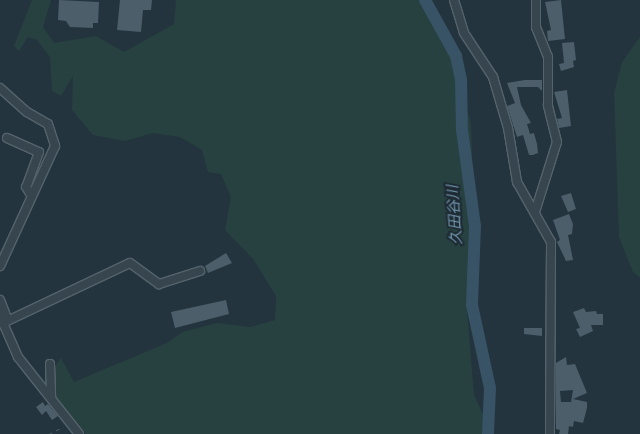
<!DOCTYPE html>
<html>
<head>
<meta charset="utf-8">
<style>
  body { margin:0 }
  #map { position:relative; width:640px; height:434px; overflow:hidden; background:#23343e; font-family:Figtree,"Noto Sans JP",sans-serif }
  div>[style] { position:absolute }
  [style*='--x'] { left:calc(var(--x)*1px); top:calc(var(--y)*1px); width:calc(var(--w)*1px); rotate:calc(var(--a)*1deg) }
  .green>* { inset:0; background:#26413f }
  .river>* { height:12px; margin:-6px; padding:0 6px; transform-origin:6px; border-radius:6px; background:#375365 }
  .building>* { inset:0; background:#4c5e69 }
  .path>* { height:1px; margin-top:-0.5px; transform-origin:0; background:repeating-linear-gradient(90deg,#455d5c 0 4px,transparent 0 8px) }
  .roads { filter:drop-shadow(1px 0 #55636c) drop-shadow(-1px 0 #55636c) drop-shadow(0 1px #55636c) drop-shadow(0 -1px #55636c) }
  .minor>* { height:8px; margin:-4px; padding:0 4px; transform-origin:4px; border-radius:4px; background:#37454e }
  span { translate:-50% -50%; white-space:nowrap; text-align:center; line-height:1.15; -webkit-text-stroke:4px #1d2a33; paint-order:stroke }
  .water-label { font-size:15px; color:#7396ad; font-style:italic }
</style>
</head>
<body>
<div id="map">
  <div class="green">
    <i style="clip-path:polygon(32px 0,51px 0,43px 27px,54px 43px,96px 36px,124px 52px,174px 24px,176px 0,430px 0,453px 57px,471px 124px,474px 211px,467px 310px,474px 395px,489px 427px,486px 434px,86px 434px,54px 396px,55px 366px,61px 358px,74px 382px,167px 343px,182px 332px,217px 323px,250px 327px,275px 320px,276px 296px,253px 259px,225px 230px,231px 197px,221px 174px,208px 172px,202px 150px,180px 137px,153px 133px,125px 141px,93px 135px,72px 110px,73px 76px,61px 96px,52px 91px,50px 57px,37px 40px,28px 37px,19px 51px,14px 46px)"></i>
    <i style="clip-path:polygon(640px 37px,640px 278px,633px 272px,619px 237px,614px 93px,622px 62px)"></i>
  </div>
  <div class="river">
    <i style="--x:425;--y:0;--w:64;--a:61"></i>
    <i style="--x:456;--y:56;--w:25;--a:78"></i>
    <i style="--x:461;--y:80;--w:50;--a:88.9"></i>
    <i style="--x:462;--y:130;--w:97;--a:82.3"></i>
    <i style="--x:475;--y:226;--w:79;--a:92.2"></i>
    <i style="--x:472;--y:305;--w:85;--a:77.8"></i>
    <i style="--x:490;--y:388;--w:46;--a:92.5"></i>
  </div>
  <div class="building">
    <i style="clip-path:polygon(59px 0,99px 2px,98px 23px,93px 23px,93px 28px,70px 27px,66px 21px,58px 20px)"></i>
    <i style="clip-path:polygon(120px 0,152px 0,151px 10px,143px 10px,141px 32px,117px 30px)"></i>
    <i style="clip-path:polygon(561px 0,565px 39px,548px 41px,547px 31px,551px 30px,545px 2px)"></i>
    <i style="clip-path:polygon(574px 42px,576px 60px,573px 61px,574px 67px,561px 71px,559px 64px,564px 63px,562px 43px)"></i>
    <i style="clip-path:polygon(525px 80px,542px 80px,542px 91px,538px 87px,517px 87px,521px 105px,531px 123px,527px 124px,530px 134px,534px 133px,537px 144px,538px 153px,533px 155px,529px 155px,523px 135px,517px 137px,507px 106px,515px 103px,507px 83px)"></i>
    <i style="clip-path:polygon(567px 90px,571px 126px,559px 128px,557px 119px,562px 118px,554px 92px)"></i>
    <i style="clip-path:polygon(571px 193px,576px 209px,568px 212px,561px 196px)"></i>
    <i style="clip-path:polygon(569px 214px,573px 224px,572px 234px,568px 235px,573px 260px,566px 261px,557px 242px,560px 240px,553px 220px)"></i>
    <i style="clip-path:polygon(226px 253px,232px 263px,208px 273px,205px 266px)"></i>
    <i style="clip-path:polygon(226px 300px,229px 314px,175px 328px,171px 312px)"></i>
    <i style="clip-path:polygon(584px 308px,586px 312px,596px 311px,597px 314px,603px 314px,603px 325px,591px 325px,593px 331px,580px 337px,576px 329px,580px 328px,573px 312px)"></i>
    <i style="clip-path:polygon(524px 328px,542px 328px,542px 336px,524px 334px)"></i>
    <i style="clip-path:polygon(evenodd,566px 357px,567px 365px,575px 364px,587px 393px,573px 399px,587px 402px,587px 408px,583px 423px,574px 421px,573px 427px,569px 426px,568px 434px,559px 434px,560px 430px,556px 429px,556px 363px,566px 357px,573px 390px,571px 402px,561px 402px,560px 391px,573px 390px)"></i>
    <i style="clip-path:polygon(43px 402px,45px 406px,48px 404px,58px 416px,52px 420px,46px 411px,42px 415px,36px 407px)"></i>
  </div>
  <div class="path">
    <i style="--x:49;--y:434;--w:16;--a:-27"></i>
  </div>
  <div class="roads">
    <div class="minor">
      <i style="--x:454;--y:0;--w:34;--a:73"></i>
      <i style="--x:464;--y:33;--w:53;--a:56.6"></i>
      <i style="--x:493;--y:77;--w:53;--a:73.6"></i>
      <i style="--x:508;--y:128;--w:55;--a:80.5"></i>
      <i style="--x:517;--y:182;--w:69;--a:60.5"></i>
      <i style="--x:551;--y:242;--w:192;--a:90.3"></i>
      <i style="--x:0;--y:88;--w:36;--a:42"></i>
      <i style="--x:27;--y:112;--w:24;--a:30"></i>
      <i style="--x:48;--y:124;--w:23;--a:72"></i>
      <i style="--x:55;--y:146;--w:132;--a:114.6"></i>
      <i style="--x:7;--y:138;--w:35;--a:24"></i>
      <i style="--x:39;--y:152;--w:37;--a:110"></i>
      <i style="--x:26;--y:187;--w:9;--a:58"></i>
      <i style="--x:535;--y:212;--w:73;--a:-72.6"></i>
      <i style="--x:557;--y:142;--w:38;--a:-104"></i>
      <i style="--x:548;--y:105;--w:48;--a:-90"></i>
      <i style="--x:548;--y:57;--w:32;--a:-112"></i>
      <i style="--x:536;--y:27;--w:27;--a:-90"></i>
      <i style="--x:0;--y:300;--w:22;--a:69"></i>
      <i style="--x:0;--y:316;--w:45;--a:66.3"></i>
      <i style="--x:18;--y:357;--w:98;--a:51.6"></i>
      <i style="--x:3;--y:323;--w:140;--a:-25.3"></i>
      <i style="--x:130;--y:263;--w:36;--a:36"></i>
      <i style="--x:159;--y:284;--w:43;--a:-17.6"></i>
      <i style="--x:50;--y:364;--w:34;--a:88"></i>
    </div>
  </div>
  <div class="water-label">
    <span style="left:455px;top:215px;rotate:-94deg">久田谷川</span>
  </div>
</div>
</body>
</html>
